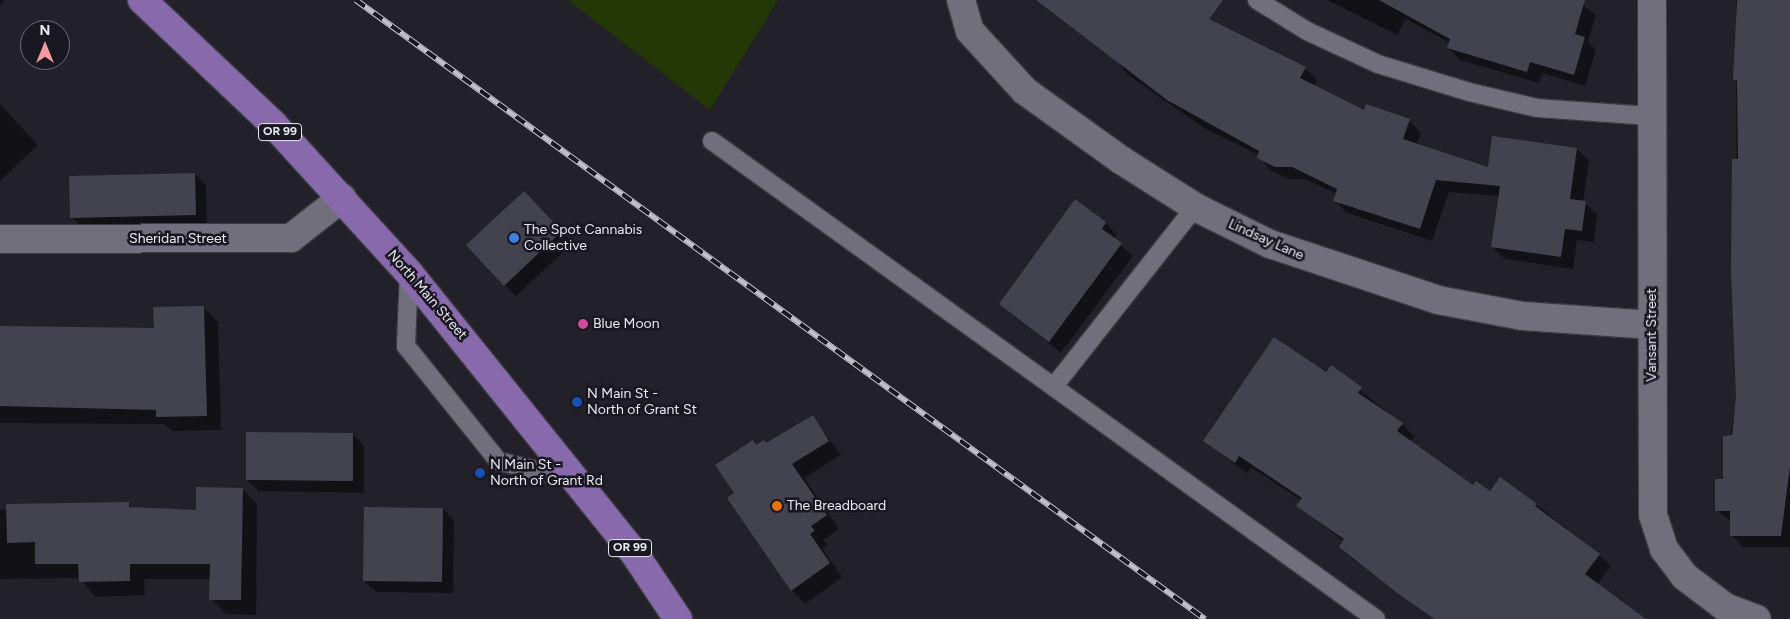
<!DOCTYPE html>
<html>
<head>
<meta charset="utf-8">
<style>
  body { margin:0 }
  #map { position:relative; width:1790px; height:619px; overflow:hidden; background:#22212a; font-family:Figtree,sans-serif }
  div>[style] { position:absolute }
  [style*='--x'] { left:calc(var(--x)*1px); top:calc(var(--y)*1px); width:calc(var(--w)*1px); rotate:calc(var(--a)*1deg) }
  .green>* { inset:0; background:#243706 }
  .shadow>* { inset:0; background:#0007 }
  .building>* { inset:0; background:#42434e }
  .roads { filter:drop-shadow(1px 0 #3d3b44) drop-shadow(-1px 0 #3d3b44) drop-shadow(0 1px #3d3b44) drop-shadow(0 -1px #3d3b44) }
  .lane>* { height:18px; margin:-9px; padding:0 9px; transform-origin:9px; border-radius:9px; background:#716f7b }
  .street>* { height:28px; margin:-14px; padding:0 14px; transform-origin:14px; border-radius:14px; background:#716f7b }
  .primary>* { height:28px; margin:-14px; padding:0 14px; transform-origin:14px; border-radius:14px; background:#8769ac }
  .rail>* { height:5.5px; margin-top:-2.75px; transform-origin:0; background:repeating-linear-gradient(90deg,#191721 0 11px,#c1c0c8 0 22px); box-sizing:border-box; border-block:1px solid #c1c0c8 }
  .dots>* { width:14px; height:14px; translate:-50% -50%; box-sizing:border-box; border:2px solid #191721; border-radius:50% }
  span { translate:-50% -50%; white-space:nowrap; text-align:center; line-height:1.15; -webkit-text-stroke:5px #191721; paint-order:stroke }
  .shield-label span { padding:1px 4px; background:#191721; border:1px solid; border-radius:4px; -webkit-text-stroke-width:0 }
  .shield-label { font-size:12px; color:#eae9f0; font-weight:700 }
  .poi-label { font-size:14px; color:#eae9f0 }
  .left { translate:0 -50%; text-align:left }
  .street-label { font-size:14px; color:#eae9f0 }
  .north { position:absolute; left:20px; top:20px; width:50px; height:50px; box-sizing:border-box; background:#191721; border:1px solid #6d6b74; border-radius:50%; rotate:0deg; font-size:14px; font-weight:700; line-height:20px; text-align:center; color:#eae9f0 }
  .north::after { content:''; display:block; margin:auto; width:18px; height:22px; background:#f49aa3; clip-path:polygon(50% 0,100% 100%,50% 72%,0 100%) }
</style>
</head>
<body>
<div id="map">
  <div class="green">
    <i style="clip-path:polygon(568px 0,778px 0,710px 110px)"></i>
  </div>
  <div class="shadow">
    <i style="clip-path:polygon(0 0,4px 0,0 6px)"></i>
    <i style="clip-path:polygon(1039px 0,1199px 0,1177px 5px,1305px 68px,1317px 80px,1314px 87px,1364px 112px,1409px 120px,1421px 133px,1417px 145px,1489px 169px,1577px 149px,1589px 161px,1583px 202px,1597px 214px,1594px 242px,1577px 240px,1573px 269px,1505px 259px,1492px 247px,1499px 196px,1449px 192px,1432px 241px,1347px 213px,1334px 200px,1337px 194px,1305px 179px,1289px 179px,1270px 170px,1259px 155px,1204px 128px,1127px 74px,1116px 59px)"></i>
    <i style="clip-path:polygon(1327px 0,1576px 0,1596px 15px,1588px 41px,1596px 50px,1585px 86px,1542px 73px,1539px 83px,1460px 60px,1448px 48px,1450px 43px,1406px 19px,1397px 35px)"></i>
    <i style="clip-path:polygon(1736px 0,1790px 0,1790px 547px,1743px 547px,1732px 535px,1732px 522px,1717px 510px,1737px 396px)"></i>
    <i style="clip-path:polygon(0 104px,38px 145px,0 181px)"></i>
    <i style="clip-path:polygon(195px 174px,206px 185px,207px 226px,83px 229px,72px 217px)"></i>
    <i style="clip-path:polygon(1075px 201px,1106px 223px,1117px 235px,1114px 239px,1133px 256px,1061px 353px,1001px 303px)"></i>
    <i style="clip-path:polygon(535px 204px,573px 243px,516px 296px,505px 285px)"></i>
    <i style="clip-path:polygon(204px 308px,218px 322px,221px 430px,172px 431px,164px 424px,0 423px,0 327px,155px 329px)"></i>
    <i style="clip-path:polygon(1331px 367px,1402px 424px,1414px 436px,1410px 442px,1473px 486px,1536px 504px,1599px 555px,1611px 566px,1597px 585px,1639px 619px,1433px 619px,1352px 558px,1340px 547px,1344px 541px,1298px 506px,1302px 501px,1251px 467px,1247px 473px,1204px 441px)"></i>
    <i style="clip-path:polygon(812px 416px,841px 455px,804px 478px,839px 529px,823px 540px,827px 545px,822px 548px,842px 577px,805px 604px,792px 590px,736px 493px,753px 442px,757px 446px,767px 445px)"></i>
    <i style="clip-path:polygon(353px 434px,364px 446px,364px 493px,259px 491px,247px 480px)"></i>
    <i style="clip-path:polygon(242px 489px,257px 504px,256px 615px,226px 614px,211px 599px,211px 579px,144px 579px,145px 595px,95px 597px,80px 578px,0 579px,0 510px,128px 503px,134px 509px,197px 512px)"></i>
    <i style="clip-path:polygon(443px 509px,454px 520px,453px 593px,376px 592px,364px 581px)"></i>
  </div>
  <div class="building">
    <i style="clip-path:polygon(1036px 0,1223px 0,1209px 19px,1306px 67px,1300px 78px,1364px 110px,1366px 104px,1410px 119px,1403px 139px,1488px 167px,1492px 136px,1577px 148px,1570px 199px,1586px 201px,1582px 231px,1565px 229px,1561px 257px,1491px 247px,1500px 186px,1436px 180px,1420px 229px,1333px 201px,1337px 189px,1292px 167px,1275px 167px,1257px 158px,1259px 151px,1167px 100px)"></i>
    <i style="clip-path:polygon(1379px 0,1585px 0,1575px 34px,1585px 37px,1574px 75px,1530px 62px,1527px 72px,1447px 48px,1450px 39px)"></i>
    <i style="clip-path:polygon(1737px 0,1790px 0,1790px 466px,1781px 536px,1730px 536px,1730px 511px,1715px 511px,1715px 479px,1723px 479px,1723px 436px,1732px 435px,1736px 396px,1731px 271px,1732px 159px,1738px 159px,1737px 80px,1733px 80px)"></i>
    <i style="clip-path:polygon(195px 173px,196px 215px,70px 218px,69px 176px)"></i>
    <i style="clip-path:polygon(524px 191px,562px 231px,504px 286px,466px 245px)"></i>
    <i style="clip-path:polygon(1075px 199px,1106px 222px,1102px 229px,1122px 243px,1049px 342px,999px 304px)"></i>
    <i style="clip-path:polygon(204px 306px,207px 416px,156px 417px,156px 410px,0 406px,0 326px,154px 328px,153px 307px)"></i>
    <i style="clip-path:polygon(1274px 337px,1326px 372px,1331px 365px,1362px 387px,1358px 393px,1403px 423px,1397px 431px,1473px 485px,1476px 481px,1490px 491px,1500px 477px,1537px 504px,1535px 506px,1600px 554px,1585px 574px,1646px 619px,1434px 619px,1396px 592px,1339px 547px,1344px 539px,1296px 506px,1302px 498px,1239px 456px,1235px 463px,1203px 441px)"></i>
    <i style="clip-path:polygon(813px 415px,829px 441px,792px 464px,827px 515px,811px 526px,815px 531px,810px 534px,830px 563px,791px 591px,727px 498px,734px 493px,715px 465px,753px 440px,756px 445px,764px 440px,766px 443px)"></i>
    <i style="clip-path:polygon(246px 432px,353px 433px,353px 481px,246px 480px)"></i>
    <i style="clip-path:polygon(196px 487px,243px 488px,241px 600px,209px 600px,210px 564px,130px 564px,130px 581px,79px 582px,78px 564px,35px 564px,35px 542px,7px 543px,6px 504px,129px 502px,129px 507px,196px 510px)"></i>
    <i style="clip-path:polygon(364px 507px,443px 508px,442px 582px,363px 581px)"></i>
  </div>
  <div class="roads">
    <div class="lane">
      <i style="--x:1257;--y:0;--w:59;--a:31.8"></i>
      <i style="--x:1307;--y:31;--w:78;--a:24.9"></i>
      <i style="--x:1378;--y:64;--w:95;--a:17.1"></i>
      <i style="--x:1469;--y:92;--w:70;--a:13.2"></i>
      <i style="--x:1537;--y:108;--w:115;--a:4"></i>
      <i style="--x:712;--y:141;--w:818;--a:35.75"></i>
      <i style="--x:409;--y:273;--w:73;--a:92.4"></i>
      <i style="--x:406;--y:346;--w:147;--a:51.3"></i>
      <i style="--x:498;--y:461;--w:81;--a:13.5"></i>
      <i style="--x:1055;--y:385;--w:226;--a:-51.8"></i>
    </div>
    <div class="street">
      <i style="--x:961;--y:0;--w:32;--a:74"></i>
      <i style="--x:970;--y:31;--w:81;--a:47.5"></i>
      <i style="--x:1025;--y:91;--w:118;--a:35.7"></i>
      <i style="--x:1121;--y:160;--w:88;--a:32.4"></i>
      <i style="--x:1195;--y:207;--w:84;--a:26.3"></i>
      <i style="--x:1270;--y:244;--w:177;--a:18.4"></i>
      <i style="--x:1438;--y:300;--w:86;--a:10.7"></i>
      <i style="--x:1523;--y:316;--w:129;--a:4"></i>
      <i style="--x:1652;--y:0;--w:515;--a:89.89"></i>
      <i style="--x:1653;--y:515;--w:36;--a:72"></i>
      <i style="--x:1664;--y:549;--w:34;--a:53"></i>
      <i style="--x:1684;--y:576;--w:51;--a:37.1"></i>
      <i style="--x:1725;--y:607;--w:34;--a:21"></i>
      <i style="--x:0;--y:239;--w:291;--a:-0.2"></i>
      <i style="--x:291;--y:238;--w:65;--a:-38.1"></i>
    </div>
    <div class="primary">
      <i style="--x:142;--y:0;--w:180;--a:43.4"></i>
      <i style="--x:273;--y:124;--w:202;--a:47.6"></i>
      <i style="--x:409;--y:273;--w:356;--a:51.2"></i>
      <i style="--x:632;--y:550;--w:83;--a:56.3"></i>
    </div>
  </div>
  <div class="rail">
    <i style="--x:356;--y:0;--w:1051;--a:36.1"></i>
  </div>
  <div class="dots">
    <i style="left:514px;top:238px;background:#3f7fe0"></i>
    <i style="left:583px;top:324px;background:#d1479c"></i>
    <i style="left:577px;top:402px;background:#1a4fb4"></i>
    <i style="left:480px;top:473px;background:#1a4fb4"></i>
    <i style="left:777px;top:506px;background:#e8710a"></i>
  </div>
  <div class="shield-label">
    <span style="left:280px;top:132px">OR 99</span>
    <span style="left:630px;top:548px">OR 99</span>
  </div>
  <div class="poi-label">
    <span class="left" style="left:524px;top:238px">The Spot Cannabis<br>Collective</span>
    <span class="left" style="left:593px;top:324px">Blue Moon</span>
    <span class="left" style="left:587px;top:402px">N Main St -<br>North of Grant St</span>
    <span class="left" style="left:490px;top:473px">N Main St -<br>North of Grant Rd</span>
    <span class="left" style="left:787px;top:506px">The Breadboard</span>
  </div>
  <div class="street-label">
    <span style="left:178px;top:239px">Sheridan Street</span>
    <span style="left:1266px;top:240px;rotate:24deg">Lindsay Lane</span>
    <span style="left:427px;top:295px;rotate:49deg">North Main Street</span>
    <span style="left:1652px;top:335px;rotate:-90deg">Vansant Street</span>
  </div>
  <div class="north">N</div>
</div>
</body>
</html>
